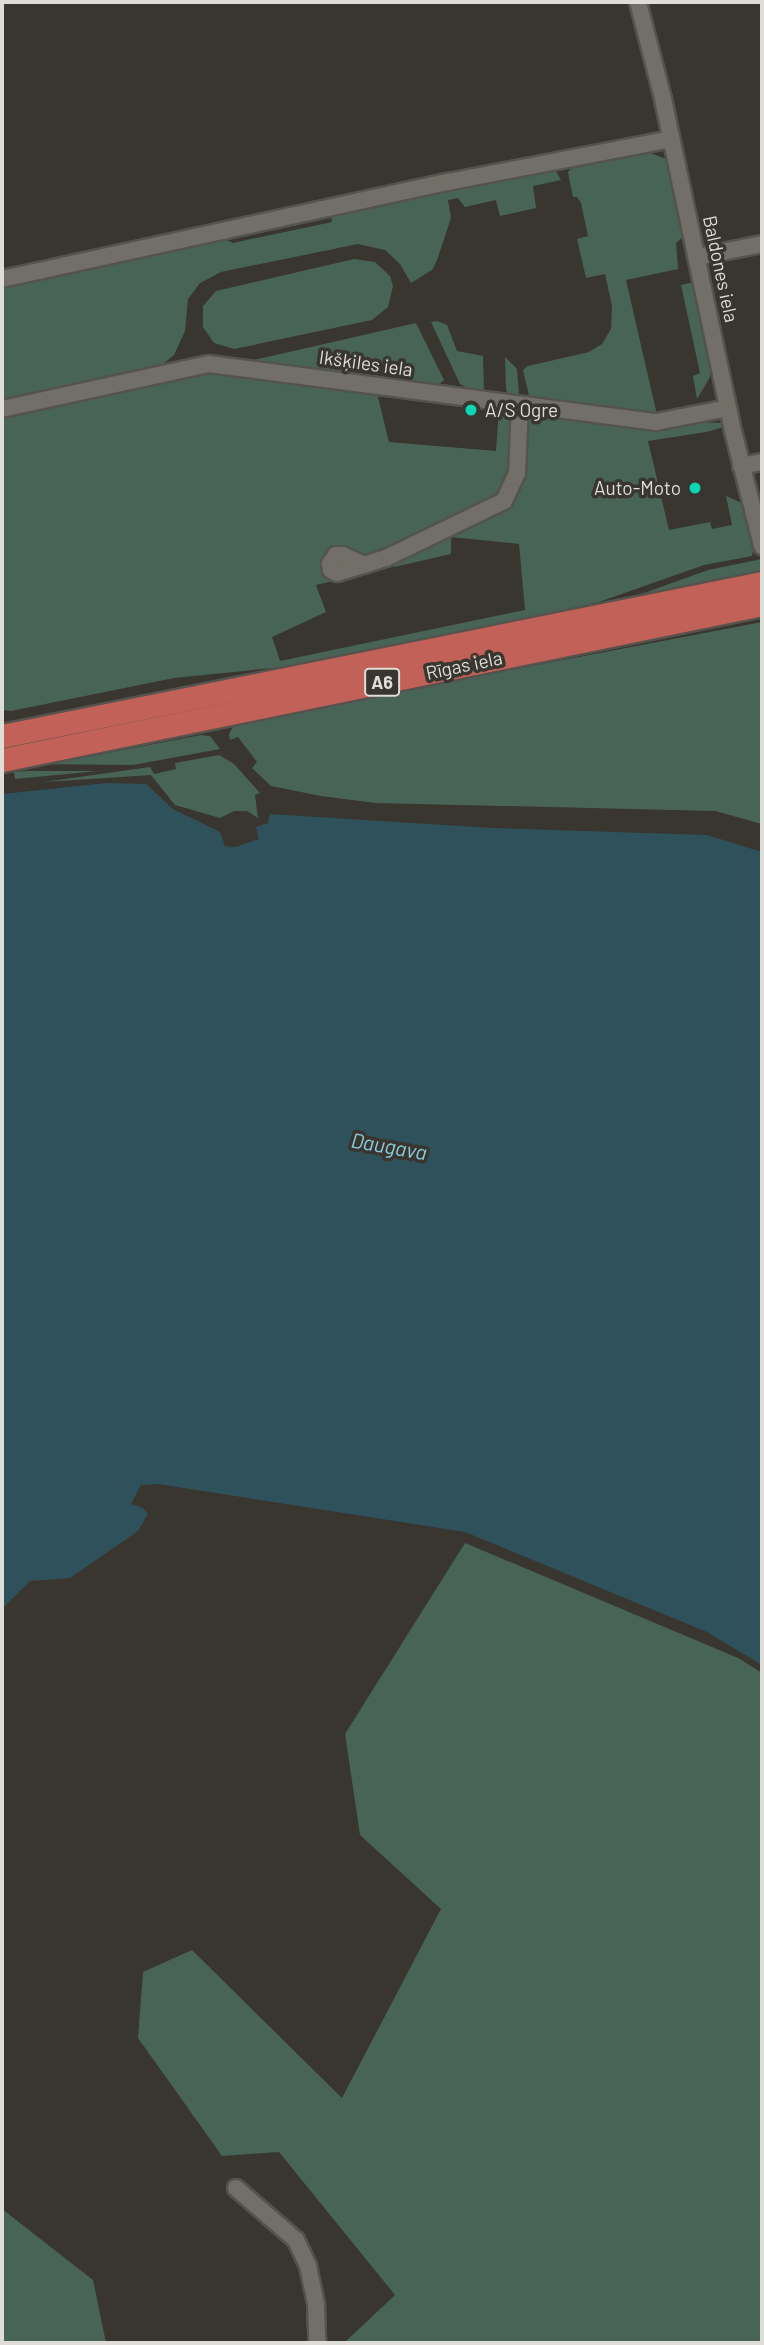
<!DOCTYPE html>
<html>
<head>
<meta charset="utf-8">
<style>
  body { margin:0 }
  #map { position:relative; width:764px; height:2345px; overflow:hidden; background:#38362f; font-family:Barlow,sans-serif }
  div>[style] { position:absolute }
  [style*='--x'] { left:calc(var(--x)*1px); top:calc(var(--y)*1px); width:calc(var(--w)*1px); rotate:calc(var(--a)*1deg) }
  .green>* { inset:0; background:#486457 }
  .water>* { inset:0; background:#2f515b }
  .roads { filter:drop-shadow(2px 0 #54534d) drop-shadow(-2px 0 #54534d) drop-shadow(0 2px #54534d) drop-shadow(0 -2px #54534d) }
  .minor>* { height:16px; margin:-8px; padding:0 8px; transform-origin:8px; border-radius:8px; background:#716f67 }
  .highway>* { height:23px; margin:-11.5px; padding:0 11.5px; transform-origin:11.5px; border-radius:11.5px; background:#c16157 }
  .dots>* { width:19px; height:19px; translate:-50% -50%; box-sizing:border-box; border:4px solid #38362f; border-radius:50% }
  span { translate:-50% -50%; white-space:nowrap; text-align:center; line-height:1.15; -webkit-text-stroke:7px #38362f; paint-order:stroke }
  .shield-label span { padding:2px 5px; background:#38362f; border:2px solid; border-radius:5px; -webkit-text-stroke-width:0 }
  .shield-label { font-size:18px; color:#deddd8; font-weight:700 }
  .street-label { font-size:19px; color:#deddd8 }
  .poi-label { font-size:19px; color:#deddd8 }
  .left { translate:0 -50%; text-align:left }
  .right { translate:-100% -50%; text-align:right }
  .water-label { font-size:21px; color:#89ccdf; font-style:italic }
  .frame { position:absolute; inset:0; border:4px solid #deddd8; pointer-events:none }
</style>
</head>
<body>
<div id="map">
  <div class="green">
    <i style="clip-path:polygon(640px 149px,669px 160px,685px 235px,676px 243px,678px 269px,626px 280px,657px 415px,529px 396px,523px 370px,528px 366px,589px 352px,602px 344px,611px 329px,612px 306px,605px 274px,586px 278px,577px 239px,588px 236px,581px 203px,577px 197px,573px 197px,568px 172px,576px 163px)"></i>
    <i style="clip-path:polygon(554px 168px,561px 180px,533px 186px,536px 208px,500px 216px,496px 200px,465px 207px,458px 198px,448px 200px,451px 218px,437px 260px,432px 270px,411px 283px,400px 264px,385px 250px,358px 244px,221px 272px,200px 283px,188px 299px,185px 331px,174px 355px,159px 367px,2px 402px,2px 285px,219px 237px,233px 243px,332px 222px,331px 214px,426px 192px)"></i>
    <i style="clip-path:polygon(354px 259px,375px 262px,390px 276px,393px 286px,388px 307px,372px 320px,234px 349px,214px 343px,203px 327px,203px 306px,216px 291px)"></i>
    <i style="clip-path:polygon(694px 282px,710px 355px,710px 377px,697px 399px,693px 376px,700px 373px,681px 285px)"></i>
    <i style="clip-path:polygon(437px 321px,447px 325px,457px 351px,483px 356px,484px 392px,474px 392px,460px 384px,431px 322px)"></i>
    <i style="clip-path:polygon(416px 323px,444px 380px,437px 386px,379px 371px,331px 372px,245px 362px)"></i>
    <i style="clip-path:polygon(505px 357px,517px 369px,519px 396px,509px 395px,506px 390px)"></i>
    <i style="clip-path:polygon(203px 371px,377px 393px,389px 442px,496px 451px,499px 410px,513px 412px,516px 419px,513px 474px,510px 486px,499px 500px,392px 552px,373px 557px,342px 549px,330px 552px,324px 560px,328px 577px,374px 567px,375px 571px,316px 585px,326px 612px,272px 637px,280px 661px,525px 610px,519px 544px,451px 537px,451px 554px,394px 567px,394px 563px,507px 503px,520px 479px,523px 419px,533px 412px,664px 431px,698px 422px,723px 423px,724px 427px,706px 432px,648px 441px,669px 530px,710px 522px,712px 529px,732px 525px,726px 496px,744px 504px,754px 547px,752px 556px,704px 565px,599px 602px,527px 618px,282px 667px,174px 678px,11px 711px,2px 710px,2px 414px)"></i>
    <i style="clip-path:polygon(762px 559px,762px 575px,600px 609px,708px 570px)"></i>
    <i style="clip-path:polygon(762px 622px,762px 824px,715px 811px,376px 803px,321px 796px,271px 786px,252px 768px,257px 762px,238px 737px,230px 740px,229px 734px,235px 723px,250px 720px)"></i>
    <i style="clip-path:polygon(201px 735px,210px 736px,220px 749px,133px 765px,32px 764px,76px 759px)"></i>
    <i style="clip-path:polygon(219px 755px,234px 764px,260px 793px,255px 795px,258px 818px,247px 811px,234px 811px,220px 818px,175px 805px,151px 775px,44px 782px,150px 767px,154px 774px,176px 769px,175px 763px)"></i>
    <i style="clip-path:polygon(28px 771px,98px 771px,15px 779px,14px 772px)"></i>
    <i style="clip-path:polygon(465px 1543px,738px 1658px,762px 1673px,762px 2343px,344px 2343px,395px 2295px,279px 2152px,222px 2156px,138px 2038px,143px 1972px,192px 1950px,342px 2098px,441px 1909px,360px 1835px,345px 1734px)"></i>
    <i style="clip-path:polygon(2px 2209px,93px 2280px,106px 2343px,2px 2343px)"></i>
  </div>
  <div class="water">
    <i style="clip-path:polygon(107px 783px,146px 784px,173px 809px,220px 832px,225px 846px,235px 847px,259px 839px,256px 827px,268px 823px,270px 814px,492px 828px,707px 835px,762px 852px,762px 1665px,707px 1632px,465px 1532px,158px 1484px,141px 1485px,131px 1504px,143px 1508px,148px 1514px,138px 1531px,70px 1578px,30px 1581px,2px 1609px,2px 794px)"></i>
  </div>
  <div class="roads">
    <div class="minor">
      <i style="--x:638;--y:2;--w:100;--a:75.5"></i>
      <i style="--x:663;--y:99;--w:339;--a:78.1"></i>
      <i style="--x:733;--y:431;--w:119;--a:75.8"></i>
      <i style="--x:697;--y:257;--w:66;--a:-11.3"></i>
      <i style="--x:2;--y:279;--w:456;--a:-12.3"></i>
      <i style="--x:448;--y:182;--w:227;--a:-10.9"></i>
      <i style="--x:2;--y:409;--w:212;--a:-12.3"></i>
      <i style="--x:209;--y:364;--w:451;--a:7.4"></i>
      <i style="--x:656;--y:422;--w:73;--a:-11"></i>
      <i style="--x:741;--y:466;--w:21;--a:-11"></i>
      <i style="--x:364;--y:565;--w:23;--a:-155"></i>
      <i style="--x:343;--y:555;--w:7;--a:180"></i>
      <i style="--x:336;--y:555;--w:11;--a:124"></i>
      <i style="--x:330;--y:564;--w:6;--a:81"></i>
      <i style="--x:331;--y:570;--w:7;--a:27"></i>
      <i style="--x:337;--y:573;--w:28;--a:-17"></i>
      <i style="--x:364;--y:565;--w:23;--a:-18"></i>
      <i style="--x:386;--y:558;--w:131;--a:-25.8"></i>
      <i style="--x:504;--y:501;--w:31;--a:-65"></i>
      <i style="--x:517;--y:473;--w:68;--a:-87.5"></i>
      <i style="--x:236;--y:2188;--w:79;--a:40.9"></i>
      <i style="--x:296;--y:2240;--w:29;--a:65"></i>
      <i style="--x:308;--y:2266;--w:40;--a:78"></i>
      <i style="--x:316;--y:2305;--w:38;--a:88"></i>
    </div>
    <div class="highway">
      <i style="--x:2;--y:736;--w:775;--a:-11.38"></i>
      <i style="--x:2;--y:760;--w:776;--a:-11.6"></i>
    </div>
  </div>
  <div class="dots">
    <i style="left:471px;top:410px;background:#0bd5b5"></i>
    <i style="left:695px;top:488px;background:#0bd5b5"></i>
  </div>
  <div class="shield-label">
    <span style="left:382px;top:682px">A6</span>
  </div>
  <div class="street-label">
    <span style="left:721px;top:269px;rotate:78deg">Baldones iela</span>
    <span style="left:366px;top:363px;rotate:8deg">Ikšķiles iela</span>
    <span style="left:464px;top:665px;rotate:-12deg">Rīgas iela</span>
  </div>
  <div class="poi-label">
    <span class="left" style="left:485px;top:410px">A/S Ogre</span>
    <span class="right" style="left:681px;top:488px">Auto-Moto</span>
  </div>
  <div class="water-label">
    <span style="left:389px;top:1146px;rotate:10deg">Daugava</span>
  </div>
  <div class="frame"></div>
</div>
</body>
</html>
